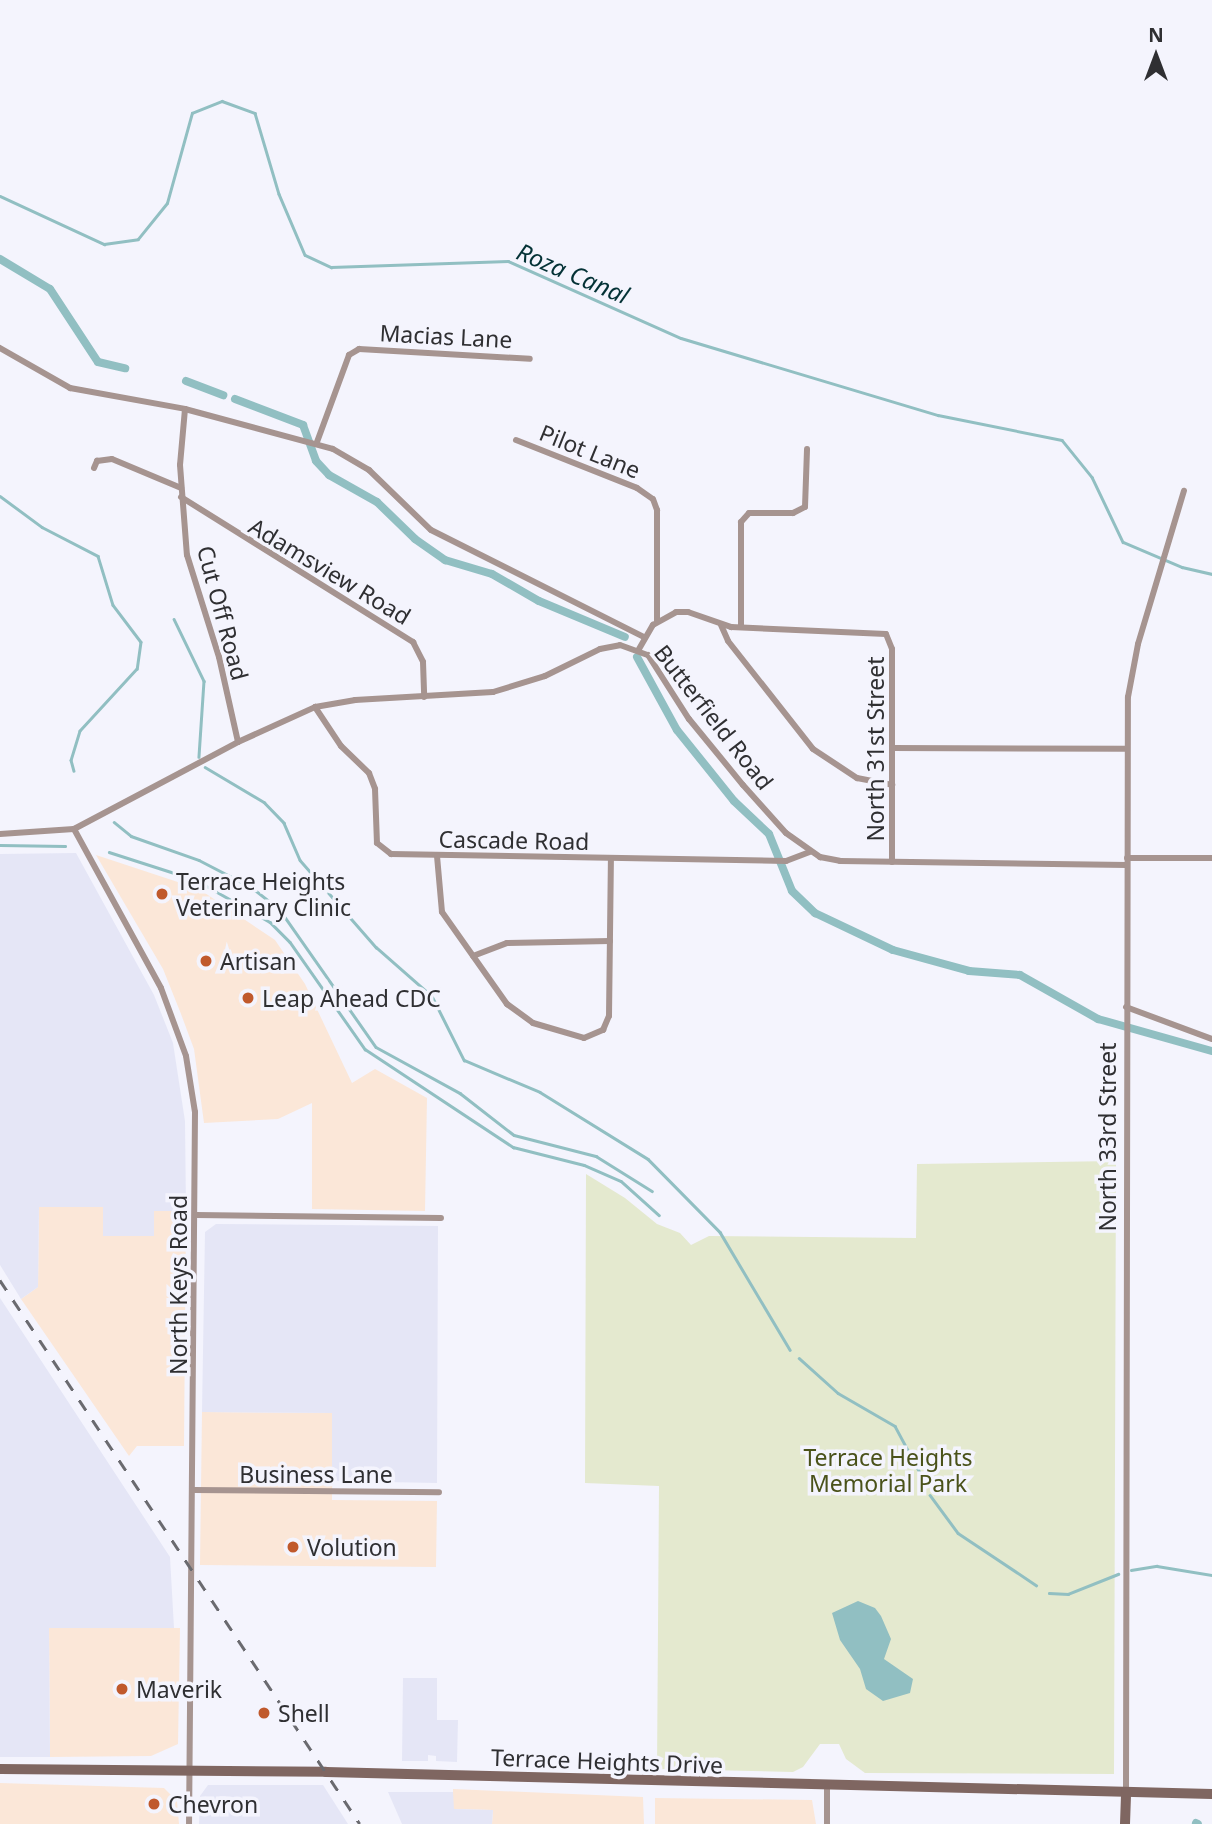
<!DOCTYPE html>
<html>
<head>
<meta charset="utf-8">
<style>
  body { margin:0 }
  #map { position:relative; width:1212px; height:1824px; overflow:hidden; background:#f4f4fd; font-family:"Noto Sans",sans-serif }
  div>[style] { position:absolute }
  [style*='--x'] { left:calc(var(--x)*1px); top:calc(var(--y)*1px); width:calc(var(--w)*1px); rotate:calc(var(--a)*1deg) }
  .commercial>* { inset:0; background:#fbe7d8 }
  .built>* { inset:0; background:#e5e6f6 }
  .green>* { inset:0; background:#e4e9cf }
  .water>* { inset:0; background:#91bfc2 }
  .stream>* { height:2.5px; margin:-1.25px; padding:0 1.25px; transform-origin:1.25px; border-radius:1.25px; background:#91bfc2 }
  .canal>* { height:8px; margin:-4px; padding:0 4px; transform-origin:4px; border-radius:4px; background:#91bfc2 }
  .minor>* { height:6px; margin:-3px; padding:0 3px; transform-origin:3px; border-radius:3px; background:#a69490 }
  .secondary>* { height:10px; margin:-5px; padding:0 5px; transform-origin:5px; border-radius:5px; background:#7f6661 }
  .rail>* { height:2.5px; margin-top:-1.25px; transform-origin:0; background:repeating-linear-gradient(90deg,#6a6a6f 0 12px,transparent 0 24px) }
  .dots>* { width:19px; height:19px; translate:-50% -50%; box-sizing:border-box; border:4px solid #f4f4fd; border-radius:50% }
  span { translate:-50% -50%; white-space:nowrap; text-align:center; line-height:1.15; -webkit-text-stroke:7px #f4f4fd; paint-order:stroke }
  .street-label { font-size:23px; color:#2f2f32 }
  .poi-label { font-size:23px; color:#2f2f32 }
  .left { translate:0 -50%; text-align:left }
  .park-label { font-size:23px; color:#4a521a }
  .water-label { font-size:24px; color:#043236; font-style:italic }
  .north { position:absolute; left:1121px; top:21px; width:70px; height:70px; -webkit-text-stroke:5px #f4f4fd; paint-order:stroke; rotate:0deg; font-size:19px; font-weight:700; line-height:28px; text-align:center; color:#2f2f32 }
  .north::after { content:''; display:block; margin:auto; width:24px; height:32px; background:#2f2f32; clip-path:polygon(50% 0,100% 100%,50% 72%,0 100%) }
</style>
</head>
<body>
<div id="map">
  <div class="commercial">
    <i style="clip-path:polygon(96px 855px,199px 889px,275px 940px,305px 984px,352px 1083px,375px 1069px,427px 1098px,425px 1211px,312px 1209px,312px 1103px,278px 1119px,204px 1123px,194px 1049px,181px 1014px,163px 969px)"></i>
    <i style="clip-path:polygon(39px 1207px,103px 1207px,104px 1236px,154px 1236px,154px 1210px,186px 1211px,184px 1446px,137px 1446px,129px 1456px,21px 1299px,38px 1287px)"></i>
    <i style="clip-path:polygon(202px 1412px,333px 1413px,332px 1500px,437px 1501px,436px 1567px,200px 1565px)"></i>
    <i style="clip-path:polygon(49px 1627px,180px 1628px,178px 1744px,151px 1756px,50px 1757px)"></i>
    <i style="clip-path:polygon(0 1783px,164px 1788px,177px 1801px,179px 1824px,0 1824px)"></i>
    <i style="clip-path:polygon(453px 1789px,643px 1797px,644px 1824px,492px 1824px,493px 1810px,453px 1809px)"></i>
    <i style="clip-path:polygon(655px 1798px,812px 1800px,816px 1824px,655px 1824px)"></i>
  </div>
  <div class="built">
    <i style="clip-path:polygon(76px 853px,154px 995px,173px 1043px,185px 1121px,186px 1211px,154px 1211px,154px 1236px,103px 1236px,103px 1207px,39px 1207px,38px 1287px,21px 1299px,0 1265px,0 854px)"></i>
    <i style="clip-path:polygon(216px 1224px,438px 1226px,437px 1483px,332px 1481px,332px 1413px,202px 1412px,205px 1232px)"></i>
    <i style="clip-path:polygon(0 1298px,170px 1557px,174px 1628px,49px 1628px,50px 1757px,0 1757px)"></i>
    <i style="clip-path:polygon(403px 1678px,437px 1678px,437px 1720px,458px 1720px,457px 1762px,436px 1761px,436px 1756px,428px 1755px,428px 1761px,402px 1761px)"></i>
    <i style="clip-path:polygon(208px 1785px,323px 1785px,348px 1824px,199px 1824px,200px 1796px)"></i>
    <i style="clip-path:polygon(388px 1792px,453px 1792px,454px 1809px,493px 1810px,492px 1824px,402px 1824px)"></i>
  </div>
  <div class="green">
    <i style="clip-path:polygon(1116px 1161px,1114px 1774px,865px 1773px,846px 1759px,839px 1744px,820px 1744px,803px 1767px,793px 1772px,657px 1769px,659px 1486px,585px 1483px,586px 1174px,625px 1198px,657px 1224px,680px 1233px,691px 1245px,709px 1236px,916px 1238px,917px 1164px)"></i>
  </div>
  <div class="water">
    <i style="clip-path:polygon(858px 1601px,875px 1608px,881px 1616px,891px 1639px,884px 1659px,913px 1679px,910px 1693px,883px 1701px,866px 1689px,860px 1669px,840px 1640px,832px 1613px)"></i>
  </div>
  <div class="stream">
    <i style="--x:0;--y:196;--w:115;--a:24.8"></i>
    <i style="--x:104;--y:244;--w:34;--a:-8"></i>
    <i style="--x:138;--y:239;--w:46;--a:-51.1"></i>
    <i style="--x:167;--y:203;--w:93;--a:-74.5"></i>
    <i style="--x:192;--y:113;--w:32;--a:-22"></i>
    <i style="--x:222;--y:101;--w:35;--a:20"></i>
    <i style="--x:255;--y:113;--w:84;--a:73.5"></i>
    <i style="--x:279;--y:194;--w:66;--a:66.9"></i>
    <i style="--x:305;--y:255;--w:29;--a:25"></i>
    <i style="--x:331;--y:267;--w:177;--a:-1.9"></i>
    <i style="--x:508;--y:261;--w:189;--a:24"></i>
    <i style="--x:681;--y:338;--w:268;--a:16.7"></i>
    <i style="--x:938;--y:415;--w:126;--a:11.4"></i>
    <i style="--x:1062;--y:440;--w:48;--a:51"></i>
    <i style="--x:1092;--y:477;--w:72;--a:64.5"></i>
    <i style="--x:1123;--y:542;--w:64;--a:23"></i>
    <i style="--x:1182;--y:567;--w:31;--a:13"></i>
    <i style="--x:0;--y:496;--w:52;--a:36.4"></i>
    <i style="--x:42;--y:527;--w:63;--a:27.4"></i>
    <i style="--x:98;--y:556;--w:51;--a:73"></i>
    <i style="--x:113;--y:605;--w:46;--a:52.9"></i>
    <i style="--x:141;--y:642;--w:27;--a:98"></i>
    <i style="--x:137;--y:669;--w:84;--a:132.6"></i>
    <i style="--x:80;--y:731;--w:30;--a:107"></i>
    <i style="--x:71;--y:760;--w:11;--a:75"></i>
    <i style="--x:174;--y:619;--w:69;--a:64.2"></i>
    <i style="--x:204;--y:681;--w:76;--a:93.8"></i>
    <i style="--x:205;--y:767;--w:69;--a:30.7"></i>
    <i style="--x:264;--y:802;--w:29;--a:46"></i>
    <i style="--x:284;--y:823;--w:40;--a:66.6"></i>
    <i style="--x:300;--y:860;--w:116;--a:48.9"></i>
    <i style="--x:376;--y:947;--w:74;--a:41.2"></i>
    <i style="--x:432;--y:996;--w:72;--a:63.4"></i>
    <i style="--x:464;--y:1060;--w:82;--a:22.8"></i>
    <i style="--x:540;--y:1092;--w:127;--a:31.8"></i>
    <i style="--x:648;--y:1159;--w:103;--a:45.4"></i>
    <i style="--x:720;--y:1232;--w:137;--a:59.3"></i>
    <i style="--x:114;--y:822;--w:22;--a:39"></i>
    <i style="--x:131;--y:836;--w:72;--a:19.4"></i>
    <i style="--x:199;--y:860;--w:59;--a:27.4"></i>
    <i style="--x:251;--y:887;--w:37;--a:38"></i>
    <i style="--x:280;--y:910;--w:167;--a:55"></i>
    <i style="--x:376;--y:1047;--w:96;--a:28.7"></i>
    <i style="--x:460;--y:1093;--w:68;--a:37.9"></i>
    <i style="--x:514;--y:1135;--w:85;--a:14.4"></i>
    <i style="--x:596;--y:1156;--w:66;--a:32"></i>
    <i style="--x:0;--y:845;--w:65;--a:0.9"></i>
    <i style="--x:109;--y:852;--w:91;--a:17.8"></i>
    <i style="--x:196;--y:880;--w:85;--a:29.6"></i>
    <i style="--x:270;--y:922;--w:28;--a:45"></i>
    <i style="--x:290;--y:942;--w:131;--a:55"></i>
    <i style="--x:365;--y:1049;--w:178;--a:33.5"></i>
    <i style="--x:513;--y:1147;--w:73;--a:14.2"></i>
    <i style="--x:584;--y:1165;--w:40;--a:23.4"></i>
    <i style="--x:621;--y:1181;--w:51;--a:41.8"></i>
    <i style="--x:799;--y:1358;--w:52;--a:41.9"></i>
    <i style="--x:838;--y:1393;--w:66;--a:30.1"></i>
    <i style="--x:895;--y:1426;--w:64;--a:61.8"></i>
    <i style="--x:930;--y:1495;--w:47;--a:53.6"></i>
    <i style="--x:958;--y:1533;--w:94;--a:33.7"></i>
    <i style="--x:1131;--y:1570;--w:26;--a:-9"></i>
    <i style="--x:1157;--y:1566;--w:56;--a:9.3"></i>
    <i style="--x:1049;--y:1593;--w:19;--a:3"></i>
    <i style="--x:1068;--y:1594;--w:54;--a:-21.8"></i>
  </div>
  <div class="canal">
    <i style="--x:0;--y:259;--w:58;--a:31"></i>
    <i style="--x:50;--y:289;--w:87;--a:56.7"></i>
    <i style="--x:98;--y:362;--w:28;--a:13"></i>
    <i style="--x:186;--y:381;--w:40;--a:21"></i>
    <i style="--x:235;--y:399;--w:73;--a:20.9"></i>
    <i style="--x:303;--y:425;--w:38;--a:70"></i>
    <i style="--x:316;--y:461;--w:19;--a:47"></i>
    <i style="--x:329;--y:475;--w:55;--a:29.4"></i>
    <i style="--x:377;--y:502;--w:53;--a:44.2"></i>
    <i style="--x:415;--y:539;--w:37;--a:35"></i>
    <i style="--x:445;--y:560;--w:49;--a:16.6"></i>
    <i style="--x:492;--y:574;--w:54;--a:29.9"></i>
    <i style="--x:539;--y:601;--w:93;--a:22.7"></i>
    <i style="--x:637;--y:657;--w:83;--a:61.3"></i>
    <i style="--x:677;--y:730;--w:91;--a:51.2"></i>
    <i style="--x:734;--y:801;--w:48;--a:43.3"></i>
    <i style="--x:769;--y:834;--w:61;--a:68"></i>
    <i style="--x:792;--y:891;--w:32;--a:44"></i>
    <i style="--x:815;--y:913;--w:86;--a:25.4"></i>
    <i style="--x:893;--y:950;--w:79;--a:15.4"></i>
    <i style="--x:969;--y:971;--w:51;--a:4.5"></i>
    <i style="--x:1020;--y:975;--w:90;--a:29.4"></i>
    <i style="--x:1098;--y:1019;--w:118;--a:15.7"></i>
    <i style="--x:1196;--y:1823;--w:2;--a:27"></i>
  </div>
  <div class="minor">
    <i style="--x:0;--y:348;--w:81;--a:29.7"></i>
    <i style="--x:70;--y:388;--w:117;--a:10.3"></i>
    <i style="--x:185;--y:409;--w:153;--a:15.1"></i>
    <i style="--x:333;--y:449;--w:42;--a:30.3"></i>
    <i style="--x:369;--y:470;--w:86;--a:44.1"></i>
    <i style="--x:431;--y:530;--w:238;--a:26.7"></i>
    <i style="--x:185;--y:409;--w:56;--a:95.1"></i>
    <i style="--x:180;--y:465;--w:90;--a:85.6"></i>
    <i style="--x:187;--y:555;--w:107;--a:72.6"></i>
    <i style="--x:219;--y:657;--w:87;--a:77.4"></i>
    <i style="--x:516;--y:440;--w:130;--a:21.6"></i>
    <i style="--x:637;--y:488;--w:19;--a:35"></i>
    <i style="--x:653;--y:499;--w:12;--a:70"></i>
    <i style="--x:657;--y:510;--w:111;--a:90"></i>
    <i style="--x:317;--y:442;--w:93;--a:-69.8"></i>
    <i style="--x:349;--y:355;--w:12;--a:-31"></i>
    <i style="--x:359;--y:349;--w:171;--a:3.3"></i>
    <i style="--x:94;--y:468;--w:8;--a:-67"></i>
    <i style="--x:97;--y:461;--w:15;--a:-8"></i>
    <i style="--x:112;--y:459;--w:75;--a:22.8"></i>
    <i style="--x:181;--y:497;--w:274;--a:32"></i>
    <i style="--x:413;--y:642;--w:22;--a:63"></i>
    <i style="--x:423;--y:662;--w:35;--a:88"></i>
    <i style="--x:721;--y:625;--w:17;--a:66"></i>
    <i style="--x:728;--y:641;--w:137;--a:51.8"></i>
    <i style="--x:813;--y:749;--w:53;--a:33.4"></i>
    <i style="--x:857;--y:778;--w:36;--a:11"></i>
    <i style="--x:741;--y:627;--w:105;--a:-90"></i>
    <i style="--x:741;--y:522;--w:12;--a:-48"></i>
    <i style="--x:749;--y:513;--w:44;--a:0"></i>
    <i style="--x:793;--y:513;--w:13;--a:-27"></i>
    <i style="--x:805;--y:507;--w:58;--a:-88"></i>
    <i style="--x:639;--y:649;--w:28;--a:-60"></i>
    <i style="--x:653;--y:625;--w:26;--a:-29"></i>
    <i style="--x:676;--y:612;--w:12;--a:0"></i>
    <i style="--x:688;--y:612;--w:46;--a:19.2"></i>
    <i style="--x:731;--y:627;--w:155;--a:2.6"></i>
    <i style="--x:886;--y:634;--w:16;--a:68"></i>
    <i style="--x:892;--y:649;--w:213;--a:90"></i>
    <i style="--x:315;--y:707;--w:47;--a:56.3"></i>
    <i style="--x:341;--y:746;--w:39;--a:44"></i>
    <i style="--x:369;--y:773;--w:17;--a:69"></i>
    <i style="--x:375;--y:789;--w:54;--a:87.9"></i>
    <i style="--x:377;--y:843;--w:18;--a:38"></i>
    <i style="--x:391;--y:854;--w:395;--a:1"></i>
    <i style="--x:786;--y:861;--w:26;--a:-21"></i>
    <i style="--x:892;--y:748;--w:235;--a:0.2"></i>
    <i style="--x:74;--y:829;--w:181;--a:61.3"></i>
    <i style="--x:161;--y:988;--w:72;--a:69.8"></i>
    <i style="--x:186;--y:1056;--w:57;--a:80.9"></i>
    <i style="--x:195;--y:1112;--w:712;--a:90.48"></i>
    <i style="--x:0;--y:834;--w:74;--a:-3.9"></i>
    <i style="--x:74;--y:829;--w:186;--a:-27.9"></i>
    <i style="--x:238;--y:742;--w:85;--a:-24.4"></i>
    <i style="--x:315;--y:707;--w:41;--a:-9.9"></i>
    <i style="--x:355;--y:700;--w:138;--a:-3.3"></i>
    <i style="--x:493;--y:692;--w:54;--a:-17.1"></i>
    <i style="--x:545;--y:676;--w:61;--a:-26.1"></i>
    <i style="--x:600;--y:649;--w:20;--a:-11"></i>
    <i style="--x:620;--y:645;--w:30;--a:20"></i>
    <i style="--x:648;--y:655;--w:76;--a:57.4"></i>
    <i style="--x:689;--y:719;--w:85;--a:50.7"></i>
    <i style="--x:743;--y:785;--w:64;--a:48.1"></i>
    <i style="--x:786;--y:833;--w:42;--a:35.2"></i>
    <i style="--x:820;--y:857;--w:20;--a:11"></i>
    <i style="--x:840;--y:861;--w:287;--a:0.8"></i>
    <i style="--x:437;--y:856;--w:56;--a:84.9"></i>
    <i style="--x:442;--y:912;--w:113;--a:54.8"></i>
    <i style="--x:507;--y:1004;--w:32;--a:36"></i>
    <i style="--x:533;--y:1023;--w:53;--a:16.4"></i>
    <i style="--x:584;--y:1038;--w:21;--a:-23"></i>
    <i style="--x:603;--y:1030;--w:15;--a:-67"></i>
    <i style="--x:609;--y:1016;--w:157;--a:-89.3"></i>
    <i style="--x:1127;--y:858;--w:85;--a:0"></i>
    <i style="--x:473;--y:956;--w:36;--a:-21"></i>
    <i style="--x:507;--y:943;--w:103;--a:-1.1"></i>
    <i style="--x:1126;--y:1007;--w:92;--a:20.4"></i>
    <i style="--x:196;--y:1215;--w:245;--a:0.7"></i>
    <i style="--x:194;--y:1490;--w:245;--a:0.5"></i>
    <i style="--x:1126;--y:1792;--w:1095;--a:-89.9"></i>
    <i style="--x:1128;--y:697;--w:54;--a:-79.3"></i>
    <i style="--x:1138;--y:644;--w:160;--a:-73.3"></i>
    <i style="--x:827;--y:1824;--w:37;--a:-90"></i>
  </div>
  <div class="secondary">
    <i style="--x:0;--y:1769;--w:326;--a:0.5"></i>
    <i style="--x:326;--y:1772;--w:886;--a:1.42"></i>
    <i style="--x:1125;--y:1824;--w:32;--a:-88"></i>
  </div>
  <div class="rail">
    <i style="--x:0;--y:1280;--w:652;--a:56.5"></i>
  </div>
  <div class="dots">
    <i style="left:162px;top:894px;background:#c0592c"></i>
    <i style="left:206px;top:961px;background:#c0592c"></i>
    <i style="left:248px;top:998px;background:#c0592c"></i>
    <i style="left:293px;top:1547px;background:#c0592c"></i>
    <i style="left:122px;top:1689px;background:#c0592c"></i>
    <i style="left:264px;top:1713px;background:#c0592c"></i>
    <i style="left:154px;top:1804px;background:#c0592c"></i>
  </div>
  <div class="street-label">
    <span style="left:446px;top:336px;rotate:3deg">Macias Lane</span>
    <span style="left:590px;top:451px;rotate:22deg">Pilot Lane</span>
    <span style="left:330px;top:571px;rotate:31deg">Adamsview Road</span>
    <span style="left:223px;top:613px;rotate:75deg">Cut Off Road</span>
    <span style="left:714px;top:717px;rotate:52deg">Butterfield Road</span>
    <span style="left:875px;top:749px;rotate:-90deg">North 31st Street</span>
    <span style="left:514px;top:840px;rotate:1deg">Cascade Road</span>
    <span style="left:1107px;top:1137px;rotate:-90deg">North 33rd Street</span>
    <span style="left:178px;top:1285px;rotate:-90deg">North Keys Road</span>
    <span style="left:316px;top:1474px">Business Lane</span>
    <span style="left:607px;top:1761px;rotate:2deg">Terrace Heights Drive</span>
  </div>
  <div class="poi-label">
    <span class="left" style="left:176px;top:894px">Terrace Heights<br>Veterinary Clinic</span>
    <span class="left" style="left:220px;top:961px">Artisan</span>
    <span class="left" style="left:262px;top:998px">Leap Ahead CDC</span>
    <span class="left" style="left:307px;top:1547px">Volution</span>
    <span class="left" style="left:136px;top:1689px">Maverik</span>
    <span class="left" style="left:278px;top:1713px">Shell</span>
    <span class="left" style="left:168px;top:1804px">Chevron</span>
  </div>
  <div class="park-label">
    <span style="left:888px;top:1470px">Terrace Heights<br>Memorial Park</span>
  </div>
  <div class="water-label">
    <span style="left:573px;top:273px;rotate:23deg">Roza Canal</span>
  </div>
  <div class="north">N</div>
</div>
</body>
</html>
